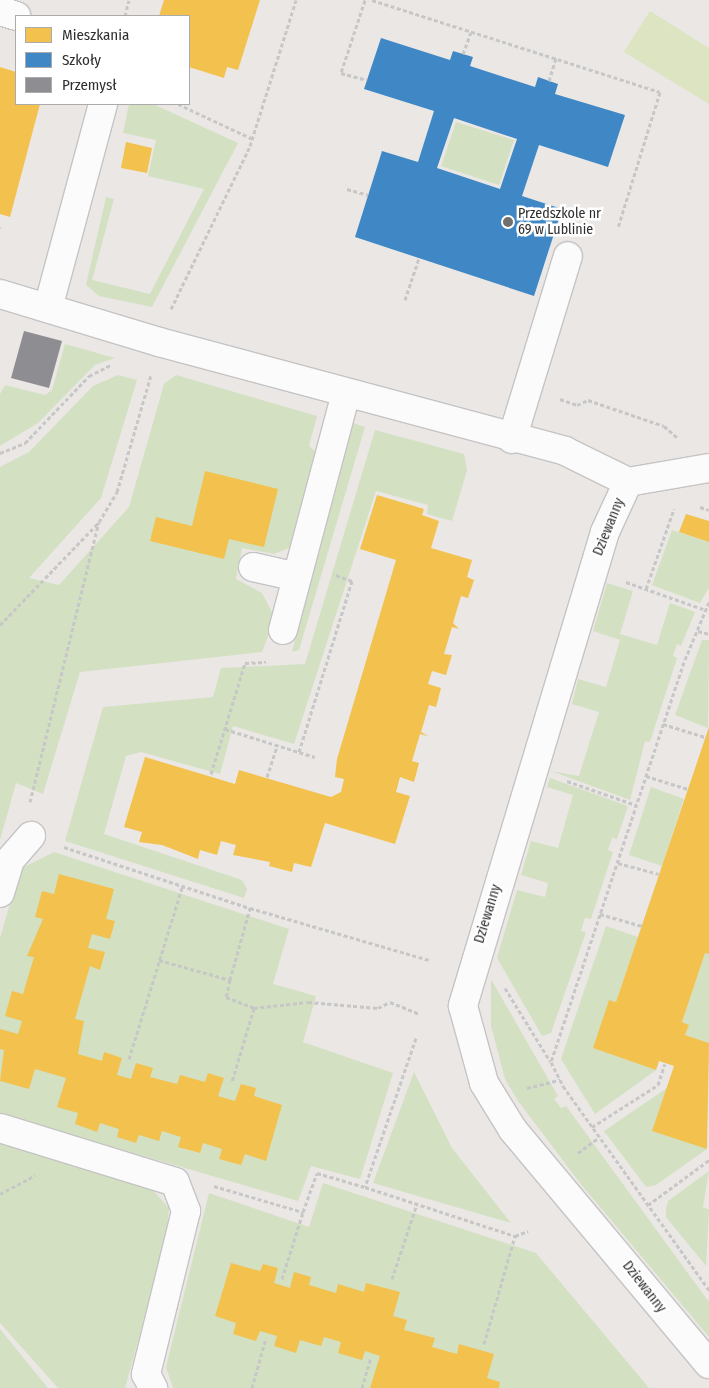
<!DOCTYPE html>
<html>
<head>
<meta charset="utf-8">
<style>
  body { margin:0 }
  #map { position:relative; width:709px; height:1388px; overflow:hidden; background:#eae7e5; font-family:"Fira Sans Condensed",sans-serif }
  div>[style] { position:absolute }
  [style*='--x'] { left:calc(var(--x)*1px); top:calc(var(--y)*1px); width:calc(var(--w)*1px); rotate:calc(var(--a)*1deg) }
  .green>* { inset:0; background:#d3e1c2 }
  .pitch>* { inset:0; background:#dce4c1 }
  .homes>* { inset:0; background:#f2c14e }
  .schools>* { inset:0; background:#3f88c5 }
  .industry>* { inset:0; background:#8d8d92 }
  .path>* { height:3px; margin-top:-1.5px; transform-origin:0; background:repeating-linear-gradient(90deg,#c7c7c7 0 4px,transparent 0 6.5px) }
  .roads { filter:drop-shadow(1px 0 #c5c4c5) drop-shadow(-1px 0 #c5c4c5) drop-shadow(0 1px #c5c4c5) drop-shadow(0 -1px #c5c4c5) }
  .minor>* { height:28px; margin:-14px; padding:0 14px; transform-origin:14px; border-radius:14px; background:#fcfbfb }
  .dots>* { width:14px; height:14px; translate:-50% -50%; box-sizing:border-box; border:2px solid #fff; border-radius:50% }
  span { translate:-50% -50%; white-space:nowrap; text-align:center; line-height:1.15; -webkit-text-stroke:5px #fff; paint-order:stroke }
  .poi-label { font-size:14px; color:#2e2e2e }
  .left { translate:0 -50%; text-align:left }
  .street-label { font-size:14px; color:#2e2e2e }
  .legend { position:absolute; left:15px; top:15px; width:175px; height:90px; box-sizing:border-box; background:#fff; border:1px solid #ababab; margin:0; padding:6px 9px; list-style:none; font-size:15px; color:#2e2e2e }
  .legend li { display:flex; align-items:center; gap:10px; height:25px }
  .legend b { width:25px; border:1px solid #ababab }
</style>
</head>
<body>
<div id="map">
  <div class="green">
    <i style="clip-path:polygon(129px 104px,153px 104px,238px 143px,152px 307px,99px 296px,86px 285px,106px 197px,114px 199px,92px 280px,150px 294px,204px 189px,148px 176px,156px 140px,123px 133px)"></i>
    <i style="clip-path:polygon(456px 122px,514px 140px,499px 185px,441px 166px)"></i>
    <i style="clip-path:polygon(65px 344px,115px 358px,95px 365px,38px 423px,0 446px,0 394px,5px 385px,45px 395px,52px 390px)"></i>
    <i style="clip-path:polygon(118px 375px,137px 380px,101px 498px,29px 578px,59px 585px,129px 507px,164px 384px,176px 375px,317px 416px,309px 446px,316px 452px,292px 547px,274px 554px,242px 548px,236px 579px,262px 593px,275px 618px,262px 652px,80px 672px,43px 794px,16px 783px,0 840px,0 467px,29px 452px,93px 386px)"></i>
    <i style="clip-path:polygon(353px 423px,365px 427px,299px 650px,292px 652px)"></i>
    <i style="clip-path:polygon(375px 430px,464px 454px,467px 470px,452px 521px,427px 514px,428px 505px,376px 491px,294px 744px,233px 726px,220px 774px,141px 752px,126px 756px,104px 834px,242px 880px,247px 889px,244px 898px,65px 841px,103px 707px,213px 697px,221px 668px,305px 664px)"></i>
    <i style="clip-path:polygon(672px 530px,709px 542px,709px 588px,700px 603px,652px 585px)"></i>
    <i style="clip-path:polygon(607px 583px,633px 591px,620px 634px,657px 645px,670px 603px,695px 612px,681px 646px,677px 644px,673px 656px,677px 658px,650px 742px,645px 741px,630px 800px,551px 771px,579px 776px,599px 712px,572px 704px,578px 679px,606px 687px,620px 640px,593px 631px)"></i>
    <i style="clip-path:polygon(702px 640px,709px 640px,708px 728px,675px 715px)"></i>
    <i style="clip-path:polygon(550px 778px,628px 806px,617px 839px,612px 838px,608px 850px,613px 852px,591px 919px,585px 918px,581px 931px,586px 932px,551px 1033px,542px 1036px,497px 958px,517px 890px,545px 897px,548px 883px,521px 875px,531px 841px,558px 848px,573px 795px,547px 787px)"></i>
    <i style="clip-path:polygon(651px 787px,684px 799px,662px 866px,629px 855px)"></i>
    <i style="clip-path:polygon(54px 852px,289px 929px,273px 984px,316px 996px,303px 1042px,393px 1073px,360px 1179px,311px 1166px,298px 1201px,0 1114px,0 938px,20px 869px)"></i>
    <i style="clip-path:polygon(606px 926px,638px 937px,616px 1002px,609px 1000px,594px 1048px,656px 1070px,595px 1114px,561px 1059px)"></i>
    <i style="clip-path:polygon(705px 953px,709px 954px,709px 1043px,685px 1035px,689px 1025px,682px 1022px)"></i>
    <i style="clip-path:polygon(491px 979px,558px 1096px,554px 1099px,561px 1108px,566px 1106px,709px 1302px,709px 1337px,580px 1183px,518px 1101px,505px 1079px,491px 1026px)"></i>
    <i style="clip-path:polygon(414px 1072px,452px 1148px,511px 1223px,373px 1183px)"></i>
    <i style="clip-path:polygon(667px 1088px,707px 1149px,656px 1185px,646px 1187px,604px 1131px)"></i>
    <i style="clip-path:polygon(0 1143px,149px 1186px,169px 1208px,166px 1241px,125px 1388px,58px 1388px,0 1323px)"></i>
    <i style="clip-path:polygon(709px 1171px,703px 1207px,709px 1210px,706px 1266px,666px 1217px,666px 1209px,668px 1201px)"></i>
    <i style="clip-path:polygon(323px 1183px,536px 1253px,649px 1388px,173px 1388px,166px 1367px,209px 1193px,309px 1227px)"></i>
    <i style="clip-path:polygon(0 1329px,48px 1388px,0 1388px)"></i>
  </div>
  <div class="pitch">
    <i style="clip-path:polygon(650px 11px,709px 48px,709px 104px,624px 52px)"></i>
  </div>
  <div class="homes">
    <i style="clip-path:polygon(164px 0,260px 0,238px 70px,227px 67px,224px 78px,189px 67px,189px 16px,159px 16px)"></i>
    <i style="clip-path:polygon(0 67px,16px 72px,16px 104px,40px 104px,10px 217px,0 214px)"></i>
    <i style="clip-path:polygon(126px 142px,152px 148px,147px 173px,121px 168px)"></i>
    <i style="clip-path:polygon(205px 471px,278px 489px,264px 547px,229px 539px,224px 559px,150px 541px,156px 517px,192px 526px)"></i>
    <i style="clip-path:polygon(377px 495px,424px 509px,422px 515px,439px 521px,431px 548px,472px 560px,467px 577px,474px 580px,468px 598px,461px 596px,453px 623px,459px 629px,452px 627px,444px 654px,452px 655px,446px 675px,432px 671px,428px 684px,441px 688px,436px 707px,429px 705px,421px 732px,428px 736px,420px 734px,412px 761px,419px 763px,414px 782px,400px 777px,396px 792px,410px 796px,395px 844px,325px 823px,311px 867px,294px 863px,292px 872px,269px 866px,270px 862px,233px 855px,236px 845px,221px 841px,217px 855px,200px 850px,198px 859px,162px 845px,139px 842px,142px 832px,124px 827px,145px 757px,235px 784px,239px 770px,331px 797px,341px 792px,344px 779px,335px 777px,337px 759px,396px 560px,360px 549px)"></i>
    <i style="clip-path:polygon(686px 514px,709px 521px,709px 542px,679px 532px)"></i>
    <i style="clip-path:polygon(709px 727px,709px 954px,705px 953px,682px 1022px,689px 1025px,685px 1035px,709px 1043px,707px 1149px,652px 1131px,674px 1066px,659px 1061px,656px 1070px,593px 1048px,609px 1000px,616px 1002px)"></i>
    <i style="clip-path:polygon(59px 874px,114px 889px,106px 919px,115px 921px,110px 939px,92px 934px,88px 948px,105px 952px,100px 970px,90px 966px,75px 1019px,84px 1021px,78px 1054px,102px 1061px,104px 1052px,122px 1058px,117px 1075px,131px 1079px,136px 1063px,153px 1068px,150px 1077px,177px 1084px,180px 1075px,205px 1082px,208px 1073px,224px 1078px,218px 1096px,235px 1101px,241px 1084px,256px 1088px,254px 1096px,282px 1105px,266px 1161px,245px 1154px,241px 1165px,219px 1159px,222px 1149px,203px 1143px,200px 1153px,178px 1147px,181px 1137px,162px 1131px,159px 1141px,139px 1135px,136px 1143px,117px 1137px,119px 1129px,100px 1123px,97px 1132px,75px 1124px,78px 1113px,57px 1107px,66px 1078px,35px 1069px,29px 1089px,0 1081px,4px 1050px,0 1049px,0 1029px,18px 1034px,22px 1021px,5px 1016px,12px 991px,23px 994px,34px 957px,27px 956px,43px 919px,35px 917px,42px 891px,54px 894px)"></i>
    <i style="clip-path:polygon(231px 1263px,260px 1271px,263px 1264px,278px 1268px,274px 1283px,290px 1288px,294px 1272px,311px 1277px,309px 1285px,336px 1293px,338px 1284px,364px 1292px,366px 1283px,400px 1292px,393px 1316px,407px 1320px,404px 1330px,435px 1338px,432px 1347px,457px 1354px,459px 1344px,494px 1354px,487px 1378px,500px 1382px,499px 1388px,370px 1388px,380px 1356px,365px 1351px,362px 1360px,338px 1353px,341px 1342px,324px 1337px,321px 1346px,300px 1340px,296px 1353px,274px 1346px,277px 1336px,260px 1331px,256px 1341px,233px 1334px,236px 1323px,215px 1316px)"></i>
  </div>
  <div class="schools">
    <i style="clip-path:polygon(evenodd,381px 38px,450px 60px,453px 51px,473px 57px,470px 66px,535px 87px,538px 77px,558px 84px,555px 94px,625px 115px,608px 167px,539px 145px,522px 196px,562px 209px,534px 296px,355px 237px,382px 151px,418px 162px,434px 111px,364px 89px,381px 38px,454px 118px,517px 139px,500px 189px,437px 168px,454px 118px)"></i>
  </div>
  <div class="industry">
    <i style="clip-path:polygon(24px 331px,62px 341px,49px 388px,11px 378px)"></i>
  </div>
  <div class="path">
    <i style="--x:365;--y:0;--w:77;--a:108.2"></i>
    <i style="--x:341;--y:73;--w:27;--a:15"></i>
    <i style="--x:372;--y:0;--w:302;--a:17.7"></i>
    <i style="--x:660;--y:92;--w:142;--a:107.2"></i>
    <i style="--x:125;--y:16;--w:16;--a:-76"></i>
    <i style="--x:463;--y:54;--w:23;--a:-70"></i>
    <i style="--x:549;--y:81;--w:24;--a:-73"></i>
    <i style="--x:178;--y:104;--w:83;--a:25"></i>
    <i style="--x:347;--y:189;--w:22;--a:16"></i>
    <i style="--x:0;--y:227;--w:1;--a:90"></i>
    <i style="--x:405;--y:300;--w:44;--a:-71.6"></i>
    <i style="--x:171;--y:309;--w:181;--a:-64.1"></i>
    <i style="--x:250;--y:146;--w:153;--a:-72.5"></i>
    <i style="--x:560;--y:399;--w:18;--a:19"></i>
    <i style="--x:577;--y:405;--w:12;--a:-24"></i>
    <i style="--x:588;--y:400;--w:80;--a:18.9"></i>
    <i style="--x:664;--y:426;--w:18;--a:41"></i>
    <i style="--x:0;--y:453;--w:27;--a:-22"></i>
    <i style="--x:25;--y:443;--w:93;--a:-46.3"></i>
    <i style="--x:89;--y:376;--w:25;--a:-27"></i>
    <i style="--x:700;--y:507;--w:9;--a:18"></i>
    <i style="--x:626;--y:582;--w:85;--a:19.3"></i>
    <i style="--x:646;--y:589;--w:85;--a:-70.7"></i>
    <i style="--x:709;--y:602;--w:65;--a:112.6"></i>
    <i style="--x:684;--y:662;--w:422;--a:108.4"></i>
    <i style="--x:551;--y:1062;--w:27;--a:63"></i>
    <i style="--x:563;--y:1086;--w:251;--a:54.4"></i>
    <i style="--x:0;--y:625;--w:143;--a:-46.1"></i>
    <i style="--x:99;--y:522;--w:35;--a:-59"></i>
    <i style="--x:117;--y:492;--w:122;--a:-73.8"></i>
    <i style="--x:698;--y:631;--w:11;--a:15"></i>
    <i style="--x:663;--y:724;--w:44;--a:17.2"></i>
    <i style="--x:225;--y:729;--w:94;--a:17.3"></i>
    <i style="--x:299;--y:752;--w:179;--a:-72.8"></i>
    <i style="--x:352;--y:581;--w:20;--a:-160"></i>
    <i style="--x:211;--y:774;--w:116;--a:-73"></i>
    <i style="--x:245;--y:663;--w:21;--a:-3"></i>
    <i style="--x:646;--y:776;--w:44;--a:17.2"></i>
    <i style="--x:267;--y:777;--w:33;--a:-72"></i>
    <i style="--x:567;--y:781;--w:73;--a:19.2"></i>
    <i style="--x:30;--y:802;--w:288;--a:-76.2"></i>
    <i style="--x:64;--y:847;--w:196;--a:18.2"></i>
    <i style="--x:618;--y:863;--w:42;--a:15"></i>
    <i style="--x:600;--y:914;--w:44;--a:15.9"></i>
    <i style="--x:159;--y:960;--w:74;--a:15.7"></i>
    <i style="--x:230;--y:980;--w:75;--a:-74.5"></i>
    <i style="--x:250;--y:908;--w:186;--a:16.2"></i>
    <i style="--x:230;--y:980;--w:17;--a:103"></i>
    <i style="--x:226;--y:997;--w:30;--a:21"></i>
    <i style="--x:254;--y:1008;--w:77;--a:106.6"></i>
    <i style="--x:505;--y:988;--w:86;--a:58.3"></i>
    <i style="--x:254;--y:1008;--w:54;--a:-6.3"></i>
    <i style="--x:308;--y:1002;--w:70;--a:4.9"></i>
    <i style="--x:378;--y:1008;--w:13;--a:-27"></i>
    <i style="--x:390;--y:1002;--w:32;--a:22"></i>
    <i style="--x:416;--y:1038;--w:157;--a:108.9"></i>
    <i style="--x:365;--y:1187;--w:158;--a:18.1"></i>
    <i style="--x:515;--y:1236;--w:14;--a:-21"></i>
    <i style="--x:129;--y:1059;--w:182;--a:-72.8"></i>
    <i style="--x:527;--y:1088;--w:34;--a:-14"></i>
    <i style="--x:592;--y:1127;--w:78;--a:-32.5"></i>
    <i style="--x:658;--y:1085;--w:22;--a:-72"></i>
    <i style="--x:578;--y:1153;--w:26;--a:-37"></i>
    <i style="--x:214;--y:1186;--w:93;--a:16.3"></i>
    <i style="--x:303;--y:1212;--w:41;--a:-70.3"></i>
    <i style="--x:317;--y:1173;--w:50;--a:16.3"></i>
    <i style="--x:0;--y:1194;--w:40;--a:-28"></i>
    <i style="--x:648;--y:1205;--w:76;--a:-36.4"></i>
    <i style="--x:282;--y:1279;--w:70;--a:-72.6"></i>
    <i style="--x:392;--y:1279;--w:79;--a:-71.6"></i>
    <i style="--x:484;--y:1344;--w:112;--a:-74"></i>
    <i style="--x:252;--y:1388;--w:52;--a:-74.4"></i>
    <i style="--x:362;--y:1388;--w:32;--a:-74"></i>
  </div>
  <div class="roads">
    <div class="minor">
      <i style="--x:0;--y:11;--w:17;--a:17"></i>
      <i style="--x:0;--y:294;--w:166;--a:16.8"></i>
      <i style="--x:159;--y:342;--w:420;--a:15"></i>
      <i style="--x:565;--y:451;--w:70;--a:26.2"></i>
      <i style="--x:48;--y:308;--w:211;--a:-74.9"></i>
      <i style="--x:512;--y:439;--w:191;--a:-73"></i>
      <i style="--x:628;--y:482;--w:55;--a:114.7"></i>
      <i style="--x:605;--y:532;--w:495;--a:106.7"></i>
      <i style="--x:463;--y:1006;--w:80;--a:74.7"></i>
      <i style="--x:484;--y:1083;--w:55;--a:58.3"></i>
      <i style="--x:513;--y:1130;--w:305;--a:50.1"></i>
      <i style="--x:628;--y:482;--w:82;--a:-9.8"></i>
      <i style="--x:253;--y:567;--w:45;--a:12.8"></i>
      <i style="--x:283;--y:630;--w:245;--a:-75.1"></i>
      <i style="--x:0;--y:893;--w:34;--a:-73"></i>
      <i style="--x:10;--y:860;--w:32;--a:-49"></i>
      <i style="--x:0;--y:1128;--w:183;--a:17.1"></i>
      <i style="--x:175;--y:1182;--w:31;--a:69"></i>
      <i style="--x:186;--y:1211;--w:168;--a:103.8"></i>
      <i style="--x:146;--y:1374;--w:16;--a:63"></i>
    </div>
  </div>
  <div class="dots">
    <i style="left:508px;top:222px;background:#706f6e"></i>
  </div>
  <div class="poi-label">
    <span class="left" style="left:518px;top:222px">Przedszkole nr<br>69 w Lublinie</span>
  </div>
  <div class="street-label">
    <span style="left:609px;top:527px;rotate:-68deg">Dziewanny</span>
    <span style="left:488px;top:914px;rotate:-73deg">Dziewanny</span>
    <span style="left:644px;top:1287px;rotate:52deg">Dziewanny</span>
  </div>
  <ul class="legend">
  <li><b style="height:14px;background:#f2c14e"></b>Mieszkania</li>
  <li><b style="height:14px;background:#3f88c5"></b>Szkoły</li>
  <li><b style="height:14px;background:#8d8d92"></b>Przemysł</li>
  </ul>
</div>
</body>
</html>
